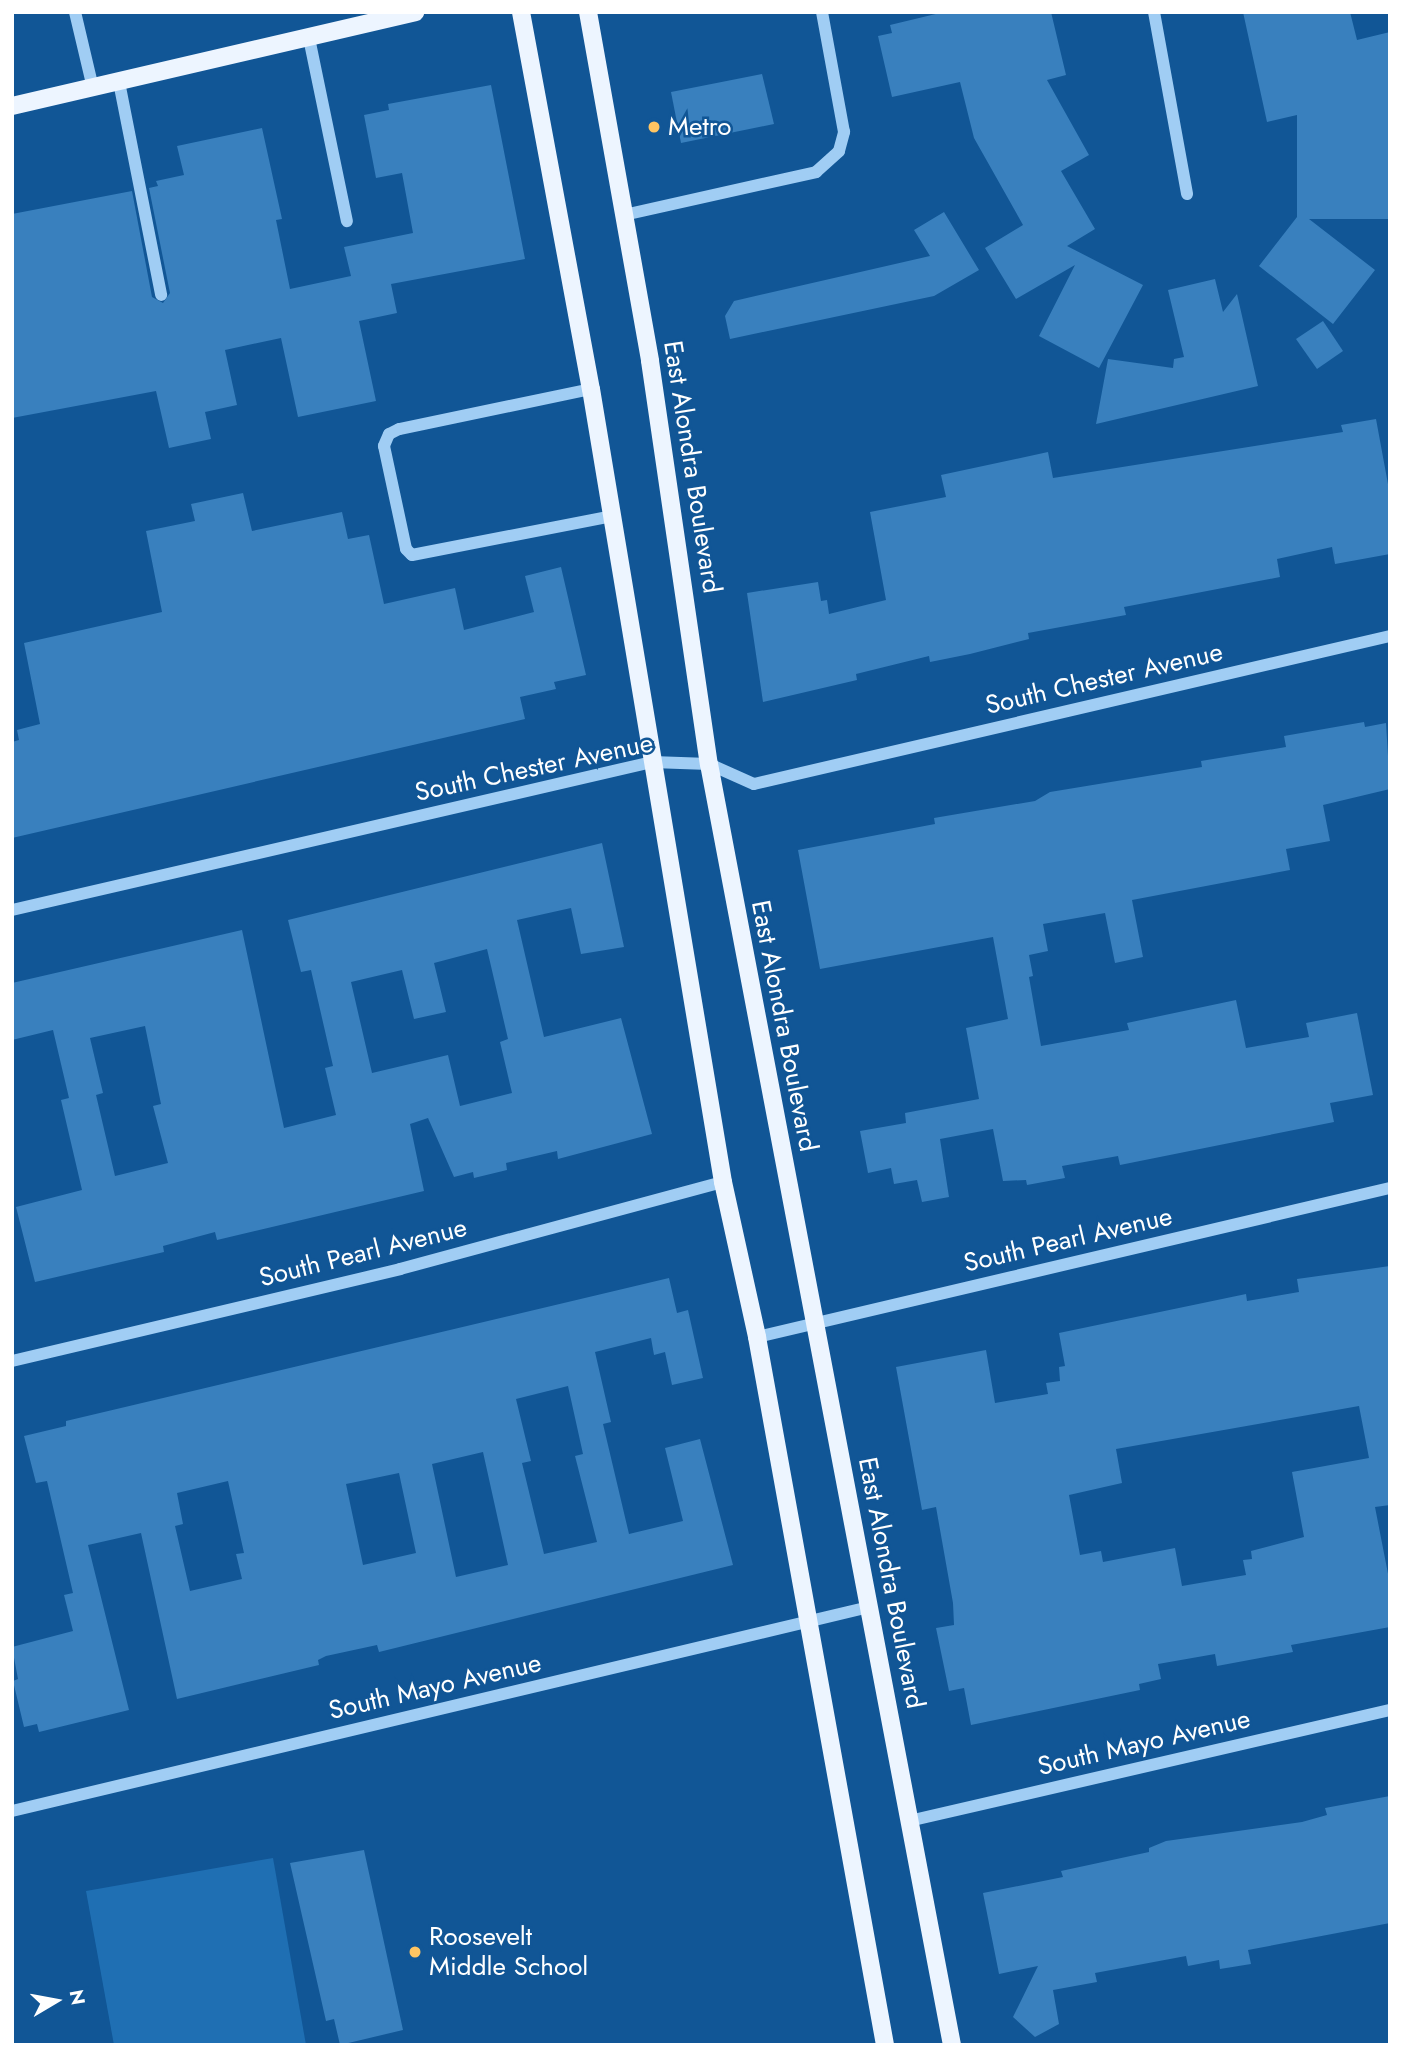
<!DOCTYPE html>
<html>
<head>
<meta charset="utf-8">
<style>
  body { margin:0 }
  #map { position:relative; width:1402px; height:2057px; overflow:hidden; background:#115696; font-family:Jost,sans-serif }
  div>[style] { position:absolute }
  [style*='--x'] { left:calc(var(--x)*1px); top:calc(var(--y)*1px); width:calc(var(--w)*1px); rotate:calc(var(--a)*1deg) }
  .green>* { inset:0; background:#1f6fb3 }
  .building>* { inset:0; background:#3980be }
  .minor>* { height:12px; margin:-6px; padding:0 6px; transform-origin:6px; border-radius:6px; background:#a0cdf4 }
  .major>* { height:18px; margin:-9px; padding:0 9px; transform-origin:9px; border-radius:9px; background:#edf5ff }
  .dots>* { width:19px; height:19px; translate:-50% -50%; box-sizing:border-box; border:4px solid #115696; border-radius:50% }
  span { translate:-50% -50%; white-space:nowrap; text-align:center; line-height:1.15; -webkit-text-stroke:5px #115696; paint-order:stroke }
  .poi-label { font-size:26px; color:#fff }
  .left { translate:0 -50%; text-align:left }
  .street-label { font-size:26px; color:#fff }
  .frame { position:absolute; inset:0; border:14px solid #fff; pointer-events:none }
  .north { position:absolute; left:21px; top:1966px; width:70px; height:70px; -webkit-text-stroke:5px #115696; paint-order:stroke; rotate:80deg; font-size:19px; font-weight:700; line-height:28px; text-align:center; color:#fff }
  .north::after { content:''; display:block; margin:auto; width:24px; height:32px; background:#fff; clip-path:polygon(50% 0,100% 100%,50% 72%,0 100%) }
</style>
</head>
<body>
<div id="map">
  <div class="green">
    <i style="clip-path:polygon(273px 1858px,306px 2045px,114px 2045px,86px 1891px)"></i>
  </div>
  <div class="building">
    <i style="clip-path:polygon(944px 12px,1051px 12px,1066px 75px,1047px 80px,1089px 155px,1061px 171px,1095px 229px,1067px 246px,1143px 285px,1099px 368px,1039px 336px,1075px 265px,1016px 299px,985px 248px,1023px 225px,974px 138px,960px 82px,892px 97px,878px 36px,892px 33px,890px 25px)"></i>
    <i style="clip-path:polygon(1243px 12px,1350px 12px,1357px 40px,1390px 32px,1390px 219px,1309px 219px,1375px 270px,1333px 324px,1259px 266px,1297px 217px,1297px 115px,1267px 122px)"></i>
    <i style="clip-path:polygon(762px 74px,774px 124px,681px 143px,671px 92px)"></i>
    <i style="clip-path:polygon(491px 85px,525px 259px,391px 284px,397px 313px,359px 321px,376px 401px,298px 417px,281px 338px,225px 350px,237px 405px,205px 412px,211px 439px,169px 448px,156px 391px,12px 418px,12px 214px,132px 191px,152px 297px,163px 303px,170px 293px,149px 188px,158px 186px,156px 181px,184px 175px,177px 146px,262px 128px,282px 219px,276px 220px,290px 289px,351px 276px,344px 247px,413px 233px,402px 173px,376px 178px,364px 115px,389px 110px,388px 104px)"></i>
    <i style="clip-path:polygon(944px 212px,979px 270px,934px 296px,730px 339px,725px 316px,734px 301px,930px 256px,914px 230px)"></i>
    <i style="clip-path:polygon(1215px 279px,1223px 312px,1237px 294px,1258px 386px,1096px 424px,1108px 359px,1173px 368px,1174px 359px,1184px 357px,1168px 290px)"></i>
    <i style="clip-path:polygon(1323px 321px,1343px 351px,1317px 369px,1296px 339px)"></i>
    <i style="clip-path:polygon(1376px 419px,1390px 495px,1390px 554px,1335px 564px,1332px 547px,1277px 559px,1280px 577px,1124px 607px,1126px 615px,1028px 633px,1029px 639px,970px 654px,930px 662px,929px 656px,856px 674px,857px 680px,763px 702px,747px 593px,818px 582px,821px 601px,827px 600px,829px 614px,886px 600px,870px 512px,946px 497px,941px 475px,1048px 452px,1053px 478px,1343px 432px,1341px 425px)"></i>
    <i style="clip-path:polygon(243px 493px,252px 531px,342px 512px,348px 539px,369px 535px,384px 604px,455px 588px,464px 630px,534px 612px,525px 576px,561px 567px,586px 675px,554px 682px,556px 689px,520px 697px,525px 719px,12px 838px,12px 742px,19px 740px,17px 730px,40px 724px,24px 643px,162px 612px,146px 531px,195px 521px,191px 504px)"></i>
    <i style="clip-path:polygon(1364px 722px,1365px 727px,1386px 723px,1390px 789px,1323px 805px,1330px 841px,1286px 849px,1290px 870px,1132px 900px,1143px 957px,1115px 963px,1105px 913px,1043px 924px,1048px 951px,1029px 955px,1033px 976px,1029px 977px,1041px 1046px,1129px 1030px,1127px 1023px,1236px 1000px,1246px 1048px,1309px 1037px,1306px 1023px,1357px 1013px,1373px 1095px,1330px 1103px,1334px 1122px,1120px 1165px,1118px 1156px,1062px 1166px,1065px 1178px,1027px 1185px,1026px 1180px,1003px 1181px,993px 1129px,940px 1139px,949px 1197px,922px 1202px,917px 1180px,894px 1184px,891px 1168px,868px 1173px,860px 1131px,906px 1123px,905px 1113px,979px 1099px,966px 1028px,1008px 1019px,993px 937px,820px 969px,798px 850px,935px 824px,934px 818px,1035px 801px,1050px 792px,1202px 767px,1201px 761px,1286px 747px,1284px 736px)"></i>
    <i style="clip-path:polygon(evenodd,602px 843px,624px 947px,581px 954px,571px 908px,517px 920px,544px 1037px,621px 1018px,652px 1134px,558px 1159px,557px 1151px,506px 1163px,507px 1170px,474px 1178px,473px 1172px,454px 1177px,428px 1118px,410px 1124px,424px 1191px,217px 1240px,215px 1232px,163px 1246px,164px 1252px,35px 1282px,16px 1207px,82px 1190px,61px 1100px,69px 1098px,53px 1030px,12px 1040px,12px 983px,242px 930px,284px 1128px,336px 1115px,325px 1068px,333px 1066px,311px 970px,301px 972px,288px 920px,602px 843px,487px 949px,508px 1039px,500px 1042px,512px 1093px,460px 1106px,448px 1055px,372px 1073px,351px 982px,402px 970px,414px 1019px,446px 1012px,434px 963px,487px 949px,602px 843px,145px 1026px,161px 1104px,153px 1106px,168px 1163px,115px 1176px,96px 1095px,103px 1093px,90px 1038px,145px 1026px)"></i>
    <i style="clip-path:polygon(evenodd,1390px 1266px,1390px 1505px,1375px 1507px,1390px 1584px,1390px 1627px,1291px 1645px,1293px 1652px,1217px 1666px,1215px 1654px,1158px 1664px,1161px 1679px,1139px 1684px,1140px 1690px,971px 1725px,964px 1688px,949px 1691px,936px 1628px,954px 1625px,953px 1603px,936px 1507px,922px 1510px,896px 1367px,986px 1350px,995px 1403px,1048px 1394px,1046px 1383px,1060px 1381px,1059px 1367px,1065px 1366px,1059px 1333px,1246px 1294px,1247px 1301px,1299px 1292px,1297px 1279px,1390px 1266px,1359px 1406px,1369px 1458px,1292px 1472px,1304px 1537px,1251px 1551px,1252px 1559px,1243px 1560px,1246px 1575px,1182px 1586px,1175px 1548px,1103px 1562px,1101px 1551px,1080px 1555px,1069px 1495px,1122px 1483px,1116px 1449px,1359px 1406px)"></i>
    <i style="clip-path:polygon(evenodd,669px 1278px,677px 1313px,688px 1310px,703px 1378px,672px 1385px,665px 1352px,654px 1355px,651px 1338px,595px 1352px,611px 1422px,603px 1424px,629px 1534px,683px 1521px,665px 1448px,700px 1439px,733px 1565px,379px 1652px,377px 1645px,326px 1656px,318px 1660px,319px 1665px,177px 1699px,141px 1533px,88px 1545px,129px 1710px,39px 1732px,37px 1724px,24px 1727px,13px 1681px,18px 1679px,12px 1647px,73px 1631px,64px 1595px,73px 1593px,47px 1481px,36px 1483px,24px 1436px,66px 1426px,66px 1421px,669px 1278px,568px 1386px,583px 1454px,575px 1456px,597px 1542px,544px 1554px,522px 1463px,531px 1461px,516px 1399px,568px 1386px,669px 1278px,483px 1452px,508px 1565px,456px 1577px,432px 1464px,483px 1452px,669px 1278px,399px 1473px,416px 1553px,363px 1565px,346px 1484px,399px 1473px,669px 1278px,228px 1481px,244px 1553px,236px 1554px,242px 1579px,190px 1591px,175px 1526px,183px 1524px,177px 1493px,228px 1481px)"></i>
    <i style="clip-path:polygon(1390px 1796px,1390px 1923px,1248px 1950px,1251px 1964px,1220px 1969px,1219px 1960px,1188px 1966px,1186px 1956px,1095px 1973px,1097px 1982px,1053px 1990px,1059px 2024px,1035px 2037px,1013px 2017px,1038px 1966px,999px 1974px,983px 1893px,1063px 1877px,1061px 1871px,1149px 1852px,1149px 1848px,1166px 1841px,1302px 1822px,1327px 1815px,1325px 1808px)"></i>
    <i style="clip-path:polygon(364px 1850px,403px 2030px,340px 2045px,334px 2019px,326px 2021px,290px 1863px)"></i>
  </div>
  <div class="minor">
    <i style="--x:75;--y:12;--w:78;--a:76.7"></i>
    <i style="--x:1154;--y:12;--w:185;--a:79.7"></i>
    <i style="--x:309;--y:38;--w:187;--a:78.3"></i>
    <i style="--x:119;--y:82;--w:217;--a:78.8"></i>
    <i style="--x:624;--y:215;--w:197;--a:-12.6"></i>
    <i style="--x:816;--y:172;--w:31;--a:-42"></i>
    <i style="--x:839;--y:151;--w:20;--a:-75"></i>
    <i style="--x:844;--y:132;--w:122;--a:-100.4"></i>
    <i style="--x:591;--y:389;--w:196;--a:168.2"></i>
    <i style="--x:399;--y:429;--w:11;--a:153"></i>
    <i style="--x:389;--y:434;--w:13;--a:113"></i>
    <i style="--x:384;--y:446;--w:105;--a:77.9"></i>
    <i style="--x:406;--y:549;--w:8;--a:45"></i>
    <i style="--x:412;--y:555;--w:205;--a:-11"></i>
    <i style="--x:12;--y:910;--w:657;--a:-13.02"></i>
    <i style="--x:652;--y:762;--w:57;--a:2"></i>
    <i style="--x:709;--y:764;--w:49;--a:24"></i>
    <i style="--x:754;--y:784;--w:653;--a:-13.1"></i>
    <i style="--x:757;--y:1337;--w:650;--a:-13.25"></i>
    <i style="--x:12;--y:1361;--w:399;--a:-13.3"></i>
    <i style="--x:400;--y:1269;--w:335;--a:-15.1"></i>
    <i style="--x:12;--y:1811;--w:881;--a:-13.39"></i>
    <i style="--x:909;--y:1821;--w:494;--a:-13"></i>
  </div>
  <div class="major">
    <i style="--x:521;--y:12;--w:383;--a:79.5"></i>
    <i style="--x:591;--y:389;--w:804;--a:80.55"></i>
    <i style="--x:723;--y:1182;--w:159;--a:77.6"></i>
    <i style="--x:757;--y:1337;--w:719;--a:79.75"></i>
    <i style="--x:588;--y:12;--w:354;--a:79.9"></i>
    <i style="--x:650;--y:361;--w:407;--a:81.7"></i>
    <i style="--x:709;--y:764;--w:1304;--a:79.26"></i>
    <i style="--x:12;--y:106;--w:414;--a:-13.1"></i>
  </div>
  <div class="dots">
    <i style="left:654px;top:127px;background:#ffc563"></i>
    <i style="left:415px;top:1952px;background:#ffc563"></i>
  </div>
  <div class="poi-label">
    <span class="left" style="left:668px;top:127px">Metro</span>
    <span class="left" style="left:429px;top:1952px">Roosevelt<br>Middle School</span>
  </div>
  <div class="street-label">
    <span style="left:692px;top:467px;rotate:81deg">East Alondra Boulevard</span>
    <span style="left:1104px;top:679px;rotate:-13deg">South Chester Avenue</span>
    <span style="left:534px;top:768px;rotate:-12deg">South Chester Avenue</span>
    <span style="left:784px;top:1026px;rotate:79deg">East Alondra Boulevard</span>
    <span style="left:1068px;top:1240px;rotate:-13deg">South Pearl Avenue</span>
    <span style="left:363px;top:1253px;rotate:-14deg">South Pearl Avenue</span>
    <span style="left:891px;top:1583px;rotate:79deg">East Alondra Boulevard</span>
    <span style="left:435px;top:1687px;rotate:-13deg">South Mayo Avenue</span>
    <span style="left:1144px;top:1743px;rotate:-13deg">South Mayo Avenue</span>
  </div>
  <div class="frame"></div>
  <div class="north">N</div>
</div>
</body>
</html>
